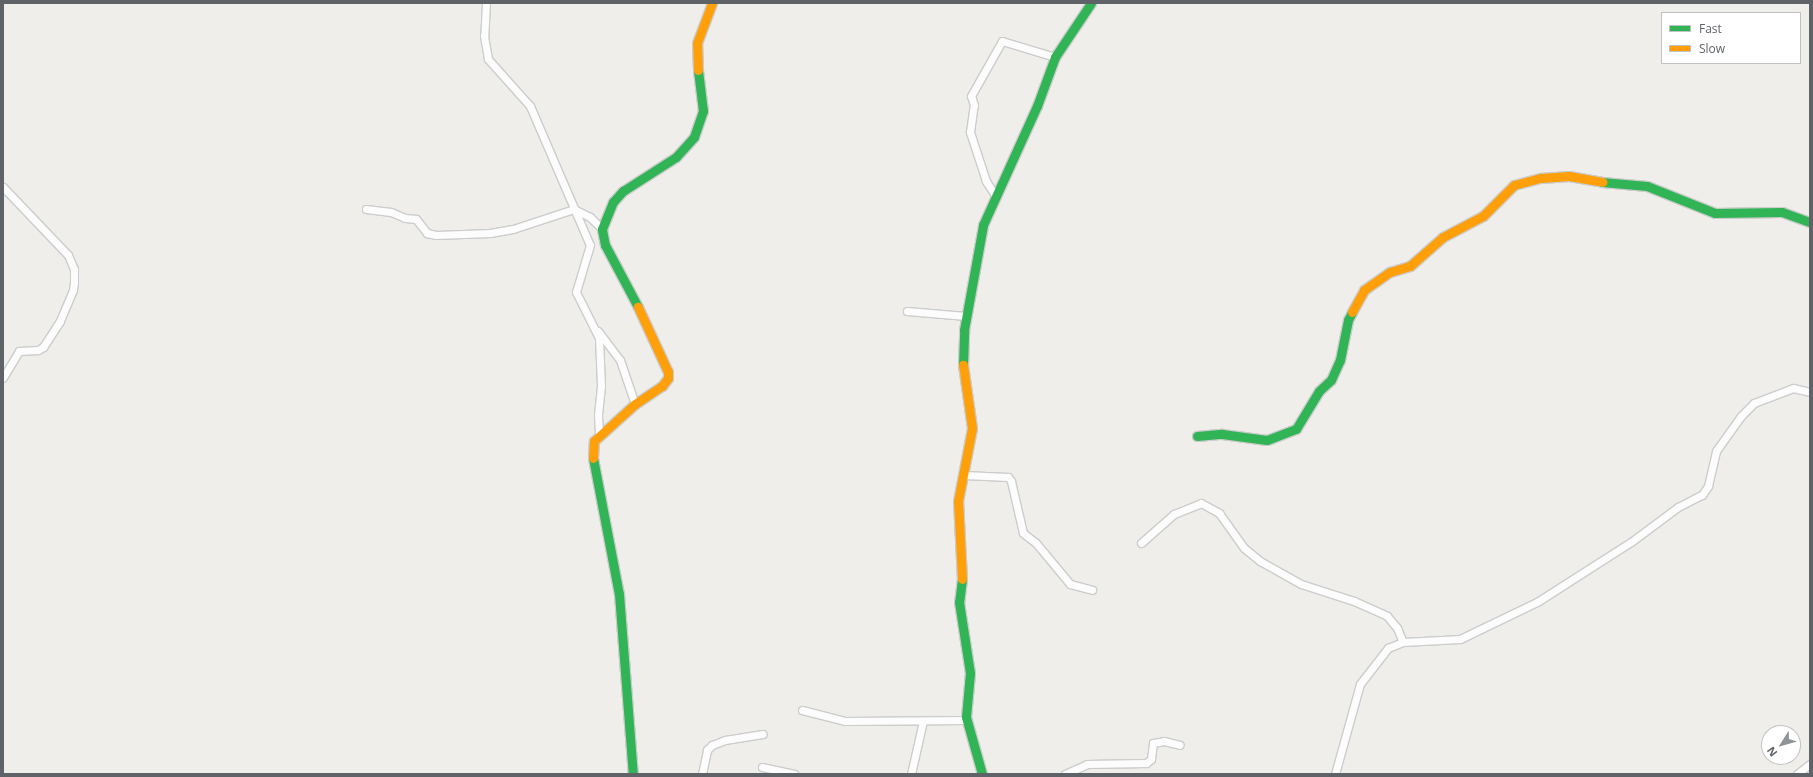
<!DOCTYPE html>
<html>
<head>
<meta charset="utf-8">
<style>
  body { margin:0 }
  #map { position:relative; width:1813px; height:777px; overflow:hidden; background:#efeeea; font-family:"Open Sans",sans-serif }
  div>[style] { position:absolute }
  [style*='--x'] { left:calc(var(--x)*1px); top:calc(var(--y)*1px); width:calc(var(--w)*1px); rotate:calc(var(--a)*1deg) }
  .roads { filter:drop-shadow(1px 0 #cbcccc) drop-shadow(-1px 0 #cbcccc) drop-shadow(0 1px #cbcccc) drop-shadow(0 -1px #cbcccc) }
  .street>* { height:7px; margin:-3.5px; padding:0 3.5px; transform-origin:3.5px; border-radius:3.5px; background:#fdfcfc }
  .fast>* { height:9px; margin:-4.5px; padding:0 4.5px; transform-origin:4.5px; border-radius:4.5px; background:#30b455 }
  .slow>* { height:9px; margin:-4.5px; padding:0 4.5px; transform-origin:4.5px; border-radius:4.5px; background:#ff9f0a }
  span { translate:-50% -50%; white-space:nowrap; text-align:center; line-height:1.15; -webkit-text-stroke:4px #fff; paint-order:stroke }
  .frame { position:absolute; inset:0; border:4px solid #5f6368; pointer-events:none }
  .legend { position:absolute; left:1661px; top:12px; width:140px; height:52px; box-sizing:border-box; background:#fff; border:1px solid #bfc1c3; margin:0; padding:5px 7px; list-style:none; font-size:12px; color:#5f6368 }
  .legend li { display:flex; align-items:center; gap:8px; height:20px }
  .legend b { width:20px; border:1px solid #bfc1c3 }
  .north { position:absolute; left:1761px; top:725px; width:40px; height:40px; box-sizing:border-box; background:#fff; border:1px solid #bfc1c3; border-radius:50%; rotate:233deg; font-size:11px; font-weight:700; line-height:16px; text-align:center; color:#5f6368 }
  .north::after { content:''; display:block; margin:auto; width:14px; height:18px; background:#919496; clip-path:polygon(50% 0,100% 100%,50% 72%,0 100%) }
</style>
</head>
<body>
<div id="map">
  <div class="roads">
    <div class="street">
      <i style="--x:486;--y:3;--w:33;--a:93"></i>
      <i style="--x:484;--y:36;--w:23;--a:80"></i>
      <i style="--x:488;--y:59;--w:63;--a:48.2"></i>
      <i style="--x:530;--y:106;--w:151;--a:66.7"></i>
      <i style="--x:590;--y:245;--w:49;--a:106.6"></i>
      <i style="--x:576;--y:292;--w:51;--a:63.4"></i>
      <i style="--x:599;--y:338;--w:48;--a:87.6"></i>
      <i style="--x:601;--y:386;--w:29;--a:96"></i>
      <i style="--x:598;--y:415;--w:20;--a:87"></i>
      <i style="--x:3;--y:187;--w:94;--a:46.3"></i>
      <i style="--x:68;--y:255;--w:15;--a:67"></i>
      <i style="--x:74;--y:269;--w:13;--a:90"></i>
      <i style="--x:74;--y:282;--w:8;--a:97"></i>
      <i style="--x:73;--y:290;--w:34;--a:113"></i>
      <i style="--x:60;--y:321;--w:31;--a:123"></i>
      <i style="--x:43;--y:347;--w:6;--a:149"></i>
      <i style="--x:38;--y:350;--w:19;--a:177"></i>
      <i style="--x:19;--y:351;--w:31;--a:121"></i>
      <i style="--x:995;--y:195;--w:17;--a:-123"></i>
      <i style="--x:986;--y:181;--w:52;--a:-108.1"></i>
      <i style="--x:970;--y:132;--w:27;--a:-82"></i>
      <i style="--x:974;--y:105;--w:9;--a:-108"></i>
      <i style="--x:971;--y:96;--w:63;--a:-60.6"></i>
      <i style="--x:1002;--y:41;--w:55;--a:16.8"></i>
      <i style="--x:366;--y:209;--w:25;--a:7"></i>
      <i style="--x:391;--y:212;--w:15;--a:23"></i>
      <i style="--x:405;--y:218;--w:11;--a:5"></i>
      <i style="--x:416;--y:219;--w:18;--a:52"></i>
      <i style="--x:427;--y:233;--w:9;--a:13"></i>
      <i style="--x:436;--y:235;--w:54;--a:-2.1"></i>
      <i style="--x:490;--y:233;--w:23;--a:-10"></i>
      <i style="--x:513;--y:229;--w:64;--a:-18.2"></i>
      <i style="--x:574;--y:209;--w:18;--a:27"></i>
      <i style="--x:590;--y:217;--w:17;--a:45"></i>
      <i style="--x:907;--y:311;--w:59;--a:4.8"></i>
      <i style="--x:598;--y:331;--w:36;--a:53"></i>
      <i style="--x:620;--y:360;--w:46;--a:71.2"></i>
      <i style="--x:964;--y:475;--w:44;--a:2.6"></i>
      <i style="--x:1008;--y:477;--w:5;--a:53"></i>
      <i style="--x:1011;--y:481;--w:53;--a:77"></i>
      <i style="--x:1023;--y:533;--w:16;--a:38"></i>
      <i style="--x:1036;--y:543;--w:53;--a:50.3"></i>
      <i style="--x:1070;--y:584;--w:23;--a:15"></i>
      <i style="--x:1141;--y:543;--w:44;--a:-41.3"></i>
      <i style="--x:1174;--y:514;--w:29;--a:-22"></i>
      <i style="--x:1201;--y:503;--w:21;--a:29"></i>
      <i style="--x:1219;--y:513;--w:43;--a:54.5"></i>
      <i style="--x:1244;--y:548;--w:21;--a:39"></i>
      <i style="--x:1260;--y:561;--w:47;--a:29.3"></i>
      <i style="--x:1301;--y:584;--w:56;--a:17.8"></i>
      <i style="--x:1354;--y:601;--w:36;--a:24"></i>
      <i style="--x:1387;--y:616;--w:16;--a:50"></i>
      <i style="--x:1397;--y:628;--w:15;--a:67"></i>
      <i style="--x:802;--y:710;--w:44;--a:14.3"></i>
      <i style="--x:845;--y:721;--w:122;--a:-0.5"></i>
      <i style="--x:762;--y:767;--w:33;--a:12"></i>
      <i style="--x:702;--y:774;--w:25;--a:-78"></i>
      <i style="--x:707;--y:750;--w:7;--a:-45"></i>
      <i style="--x:712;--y:745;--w:14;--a:-21"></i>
      <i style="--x:725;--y:740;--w:38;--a:-9"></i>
      <i style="--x:911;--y:774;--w:54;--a:-77.2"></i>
      <i style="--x:1065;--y:774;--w:24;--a:-24"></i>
      <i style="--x:1087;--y:764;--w:59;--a:-1"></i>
      <i style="--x:1146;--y:763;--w:6;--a:-39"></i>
      <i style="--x:1151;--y:759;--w:16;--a:-83"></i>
      <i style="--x:1153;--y:743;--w:11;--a:-10"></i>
      <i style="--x:1164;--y:741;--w:16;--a:14"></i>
      <i style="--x:1335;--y:774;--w:93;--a:-74.5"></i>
      <i style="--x:1360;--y:684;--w:46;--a:-52.1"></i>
      <i style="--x:1388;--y:648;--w:16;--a:-22"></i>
      <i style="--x:1403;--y:642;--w:57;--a:-3"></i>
      <i style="--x:1460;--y:639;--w:85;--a:-25.7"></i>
      <i style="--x:1537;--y:602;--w:112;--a:-32.6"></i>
      <i style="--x:1631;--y:542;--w:59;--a:-36.7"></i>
      <i style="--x:1678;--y:507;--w:27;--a:-27"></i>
      <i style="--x:1702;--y:495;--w:11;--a:-56"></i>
      <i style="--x:1708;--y:486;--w:36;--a:-77"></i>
      <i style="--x:1716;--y:451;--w:43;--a:-54.5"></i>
      <i style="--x:1741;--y:416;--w:18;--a:-45"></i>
      <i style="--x:1754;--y:403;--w:42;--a:-21"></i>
      <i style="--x:1793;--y:388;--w:17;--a:13"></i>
      <i style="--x:1797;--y:774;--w:16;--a:-38"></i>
    </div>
    <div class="fast">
      <i style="--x:1602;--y:182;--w:45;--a:5.1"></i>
      <i style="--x:1647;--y:186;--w:73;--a:21.7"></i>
      <i style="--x:1715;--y:213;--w:67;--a:-0.9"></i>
      <i style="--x:1782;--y:212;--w:30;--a:20"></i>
      <i style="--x:638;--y:307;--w:70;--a:-118"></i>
      <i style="--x:605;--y:245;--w:16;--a:-101"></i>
      <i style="--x:602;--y:229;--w:29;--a:-68"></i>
      <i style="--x:613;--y:202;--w:15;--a:-48"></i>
      <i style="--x:623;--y:191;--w:63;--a:-32.7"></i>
      <i style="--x:676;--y:157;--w:27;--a:-48"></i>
      <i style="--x:694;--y:137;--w:28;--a:-71"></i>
      <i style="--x:703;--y:111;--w:41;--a:-97"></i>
      <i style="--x:963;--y:365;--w:35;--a:-88"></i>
      <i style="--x:964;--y:330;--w:107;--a:-79.7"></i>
      <i style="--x:983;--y:225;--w:131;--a:-65.6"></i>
      <i style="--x:1037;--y:106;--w:52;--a:-69.8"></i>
      <i style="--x:1055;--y:57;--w:65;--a:-56.3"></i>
      <i style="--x:1197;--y:436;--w:25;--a:-5"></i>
      <i style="--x:1222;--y:434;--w:45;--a:7.6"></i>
      <i style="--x:1267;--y:440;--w:31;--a:-21"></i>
      <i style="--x:1296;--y:429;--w:44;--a:-58.8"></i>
      <i style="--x:1319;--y:391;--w:16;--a:-43"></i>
      <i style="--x:1331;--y:380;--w:22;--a:-66"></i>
      <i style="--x:1340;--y:360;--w:41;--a:-78.7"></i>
      <i style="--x:1348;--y:320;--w:9;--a:-63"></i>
      <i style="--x:593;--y:458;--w:138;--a:79.2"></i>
      <i style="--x:619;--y:594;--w:181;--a:85.6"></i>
      <i style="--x:962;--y:579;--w:23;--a:97"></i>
      <i style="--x:959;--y:602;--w:72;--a:81.2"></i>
      <i style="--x:970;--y:673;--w:44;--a:95.2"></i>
      <i style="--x:966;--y:717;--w:59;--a:74.3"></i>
    </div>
    <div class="slow">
      <i style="--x:698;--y:70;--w:27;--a:-92"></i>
      <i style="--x:697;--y:43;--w:43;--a:-69.4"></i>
      <i style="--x:1352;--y:312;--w:25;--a:-61"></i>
      <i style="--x:1364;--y:290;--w:32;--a:-35"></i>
      <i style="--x:1390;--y:272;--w:21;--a:-17"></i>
      <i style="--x:1410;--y:266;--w:44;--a:-41.3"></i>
      <i style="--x:1443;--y:237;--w:45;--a:-27.7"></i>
      <i style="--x:1483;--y:216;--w:44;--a:-45"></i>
      <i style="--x:1514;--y:185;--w:28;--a:-15"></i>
      <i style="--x:1541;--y:178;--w:28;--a:-4"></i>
      <i style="--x:1569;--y:176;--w:34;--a:10"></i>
      <i style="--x:593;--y:458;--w:17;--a:-87"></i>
      <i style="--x:594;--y:441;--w:55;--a:-42.1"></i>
      <i style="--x:635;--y:404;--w:32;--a:-34"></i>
      <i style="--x:662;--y:386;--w:10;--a:-53"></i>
      <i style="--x:668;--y:378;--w:6;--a:-90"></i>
      <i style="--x:668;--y:372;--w:72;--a:-114.8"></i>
      <i style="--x:962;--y:579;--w:78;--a:-92.9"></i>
      <i style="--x:958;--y:501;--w:74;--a:-79.1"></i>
      <i style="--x:972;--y:428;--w:64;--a:-98.1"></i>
    </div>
  </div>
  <div class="frame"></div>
  <ul class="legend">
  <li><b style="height:5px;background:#30b455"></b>Fast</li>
  <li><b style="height:5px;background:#ff9f0a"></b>Slow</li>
  </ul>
  <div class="north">N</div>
</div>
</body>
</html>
